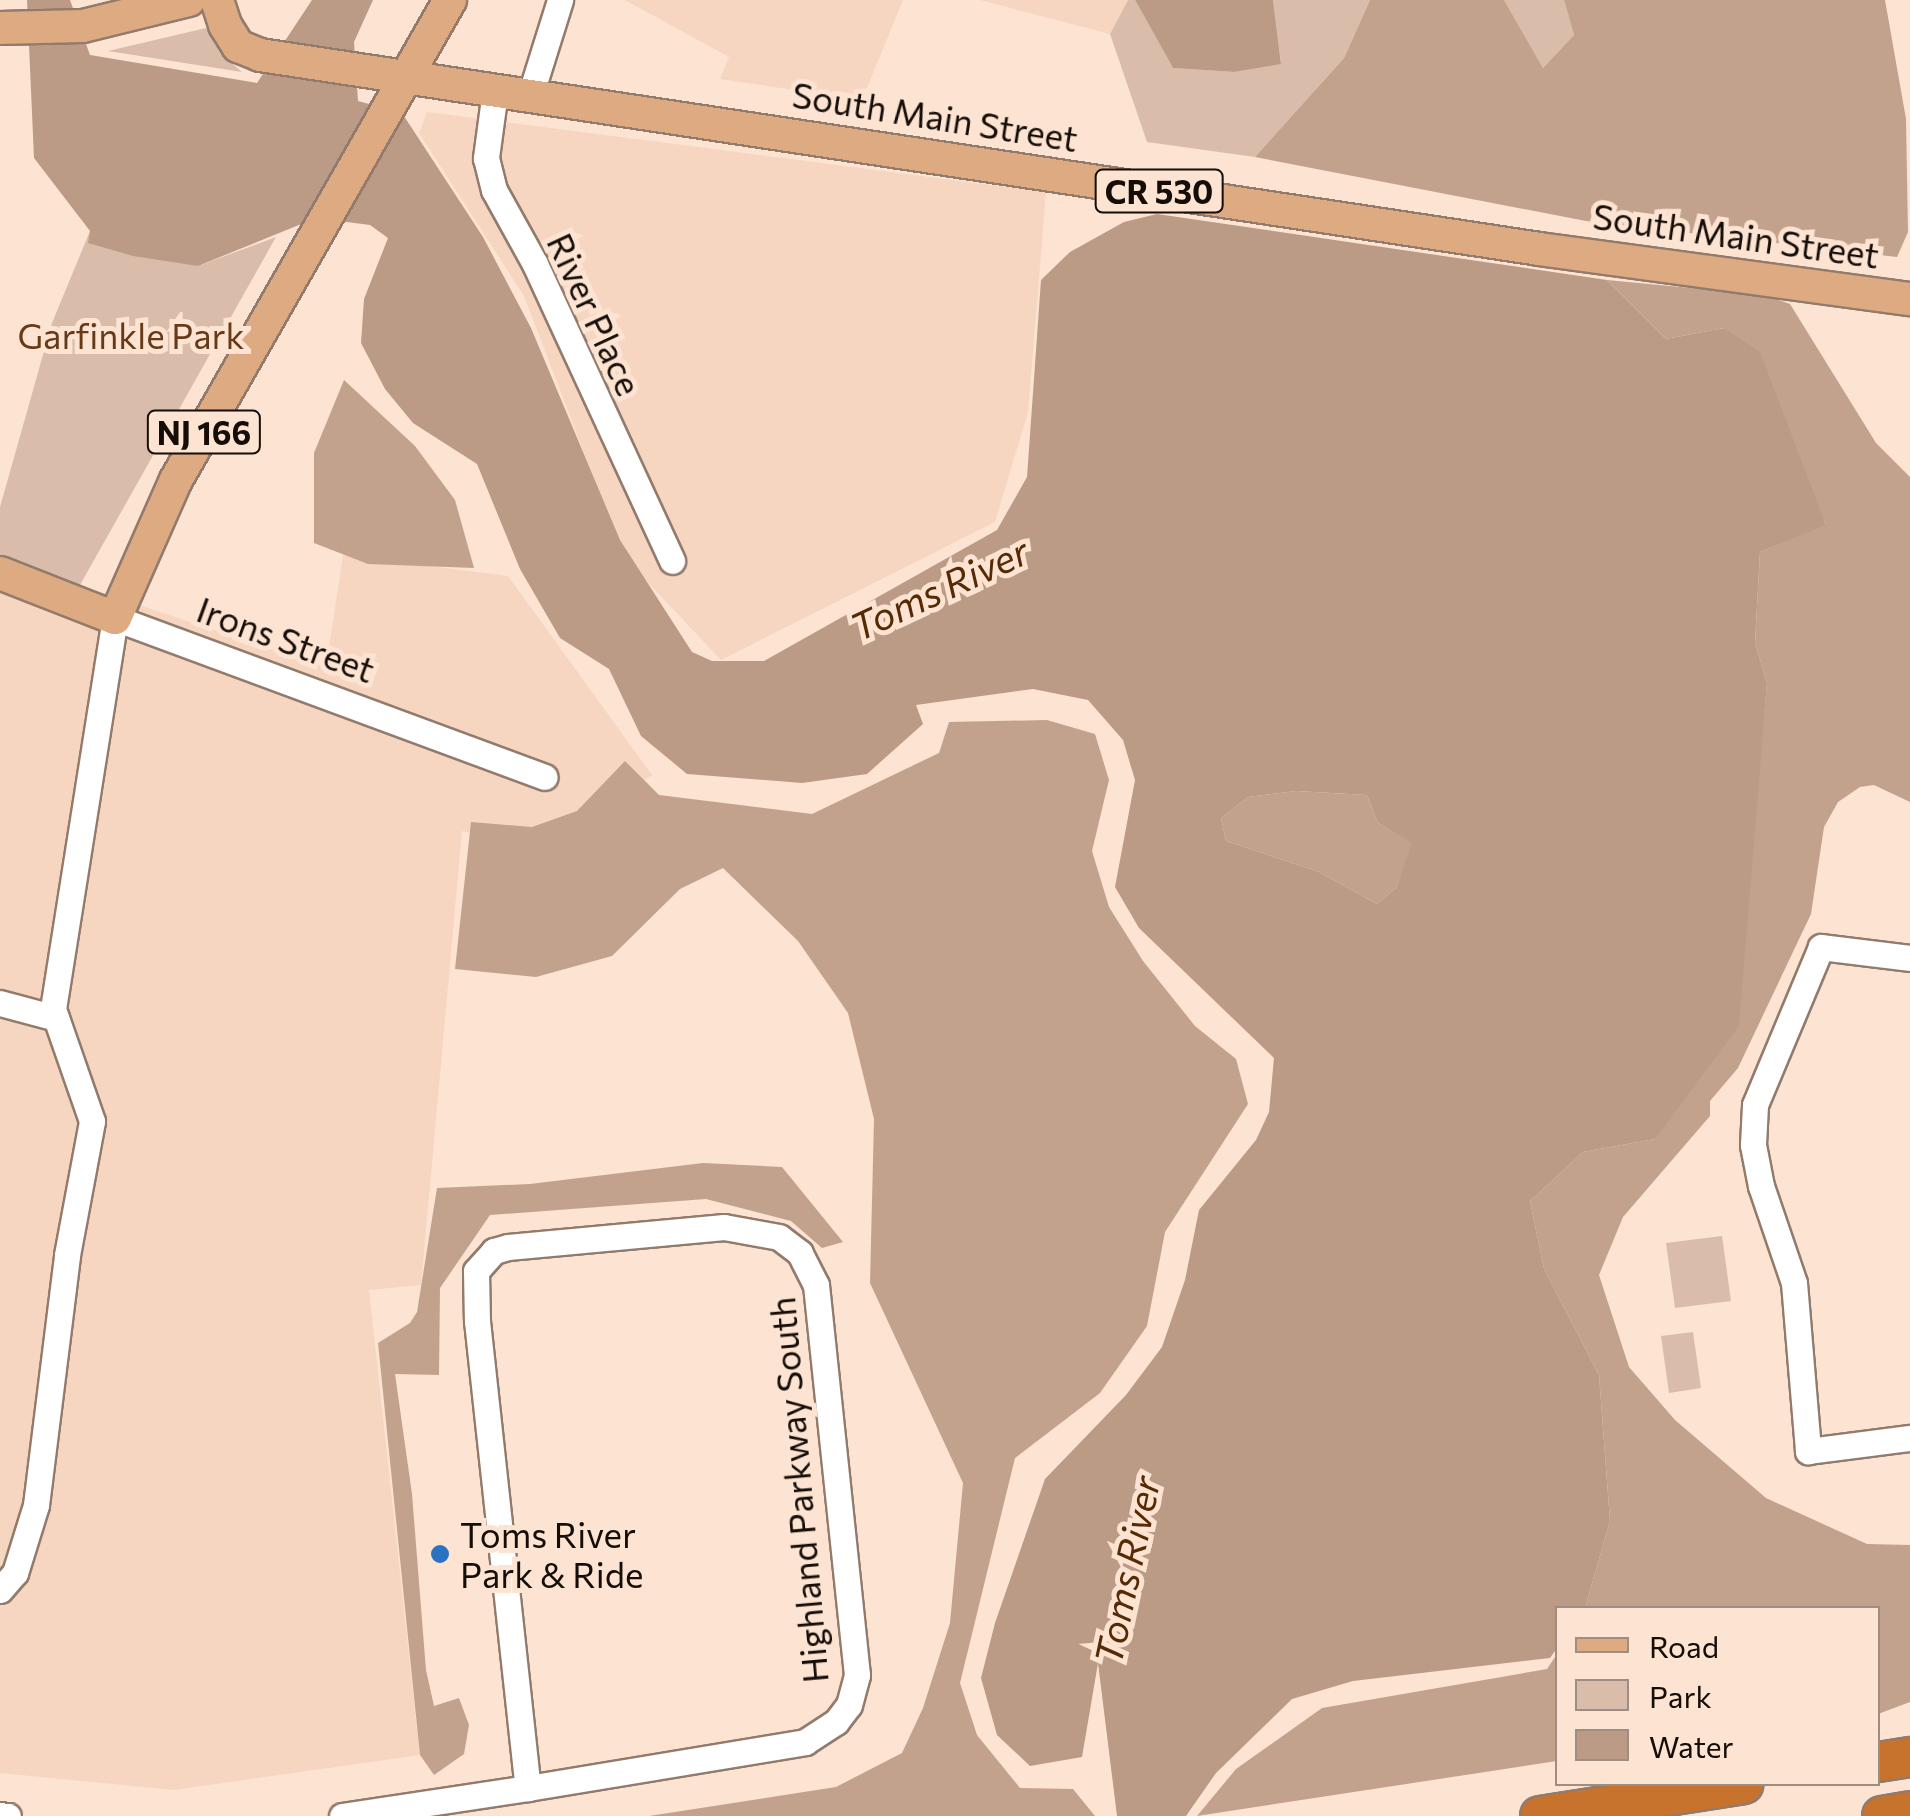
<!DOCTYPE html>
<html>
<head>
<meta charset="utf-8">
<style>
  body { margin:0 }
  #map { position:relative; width:1910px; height:1816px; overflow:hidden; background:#fce3d2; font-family:Commissioner,sans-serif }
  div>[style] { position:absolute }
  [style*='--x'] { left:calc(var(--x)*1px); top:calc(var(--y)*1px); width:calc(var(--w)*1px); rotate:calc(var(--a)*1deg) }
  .built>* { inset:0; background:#f6d6c1 }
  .green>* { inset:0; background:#d9bdaa }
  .forest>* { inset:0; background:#c2a28c }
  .water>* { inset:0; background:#bb9b85 }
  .roads { filter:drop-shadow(2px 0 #927b6c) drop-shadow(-2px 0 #927b6c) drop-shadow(0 2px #927b6c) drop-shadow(0 -2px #927b6c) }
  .minor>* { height:25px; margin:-12.5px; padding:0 12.5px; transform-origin:12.5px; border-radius:12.5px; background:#fff }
  .major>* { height:32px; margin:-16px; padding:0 16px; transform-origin:16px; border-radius:16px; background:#ddaa81 }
  .highway>* { height:38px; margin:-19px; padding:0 19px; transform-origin:19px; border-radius:19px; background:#c7722d }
  .dots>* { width:28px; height:28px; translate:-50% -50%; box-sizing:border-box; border:5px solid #fce3d2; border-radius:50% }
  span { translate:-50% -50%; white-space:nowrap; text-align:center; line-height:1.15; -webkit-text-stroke:10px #fce3d2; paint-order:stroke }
  .shield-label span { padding:2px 8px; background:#fce3d2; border:2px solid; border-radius:8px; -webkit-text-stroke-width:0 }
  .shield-label { font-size:32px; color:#150d08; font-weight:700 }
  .street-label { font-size:35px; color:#150d08 }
  .park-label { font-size:35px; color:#663a18 }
  .poi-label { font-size:35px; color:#150d08 }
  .left { translate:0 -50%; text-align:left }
  .water-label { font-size:38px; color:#552a04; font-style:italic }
  .legend { position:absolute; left:1555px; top:1606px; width:325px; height:180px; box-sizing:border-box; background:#fce3d2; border:2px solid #a08d81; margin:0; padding:12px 18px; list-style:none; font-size:30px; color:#150d08 }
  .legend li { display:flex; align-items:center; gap:20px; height:50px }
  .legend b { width:50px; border:2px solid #a08d81 }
</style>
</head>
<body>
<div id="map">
  <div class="built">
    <i style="clip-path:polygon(625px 0,903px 0,862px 100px,720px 79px,729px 57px)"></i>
    <i style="clip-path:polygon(980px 0,1128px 0,1110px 34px)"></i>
    <i style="clip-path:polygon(427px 112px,1046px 192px,1028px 412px,995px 522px,721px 660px,624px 557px,524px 296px,419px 133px)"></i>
    <i style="clip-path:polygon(343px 555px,508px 576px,652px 775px,550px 848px,462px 831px,421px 1285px,369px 1290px,420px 1755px,174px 1790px,0 1773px,0 559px,326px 667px)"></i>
  </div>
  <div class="green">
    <i style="clip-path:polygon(1128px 0,1135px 0,1173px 68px,1234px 72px,1281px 63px,1273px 0,1370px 0,1344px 58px,1255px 157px,1147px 142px,1110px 34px)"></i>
    <i style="clip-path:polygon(1504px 0,1564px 0,1574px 35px,1543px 68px)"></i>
    <i style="clip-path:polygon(206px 28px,220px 53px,242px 72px,108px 51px)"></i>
    <i style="clip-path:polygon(90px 231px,198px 266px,276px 237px,80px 585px,0 559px,0 507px,52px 323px)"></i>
    <i style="clip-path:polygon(1722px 1236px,1731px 1301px,1675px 1308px,1666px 1243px)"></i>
    <i style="clip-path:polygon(1693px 1332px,1701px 1388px,1669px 1393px,1661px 1336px)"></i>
  </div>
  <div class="forest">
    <i style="clip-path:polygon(1370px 0,1504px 0,1543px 68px,1574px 35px,1564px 0,1885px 0,1906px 119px,1908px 232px,1897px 257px,1586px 221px,1255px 157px,1344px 58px)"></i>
    <i style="clip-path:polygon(1607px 280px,1764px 295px,1790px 304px,1876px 443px,1910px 477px,1910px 802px,1874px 785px,1860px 787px,1838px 802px,1824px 827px,1811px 914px,1738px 1068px,1710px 1101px,1710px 1116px,1623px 1217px,1599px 1275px,1629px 1367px,1675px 1420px,1766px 1498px,1867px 1544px,1910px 1545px,1910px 1702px,1878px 1714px,1878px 1608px,1585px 1608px,1610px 1521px,1599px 1375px,1544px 1269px,1530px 1201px,1583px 1152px,1655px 1139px,1754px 823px,1767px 683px,1755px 643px,1760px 552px,1826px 524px,1724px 328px,1666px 339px)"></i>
    <i style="clip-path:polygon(344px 380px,415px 446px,455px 500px,474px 568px,368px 564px,314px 543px,314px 453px)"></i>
    <i style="clip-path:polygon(1047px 720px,1095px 734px,1109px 780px,1092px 851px,1109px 907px,1143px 961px,1195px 1026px,1236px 1059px,1248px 1104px,1165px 1232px,1147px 1326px,1100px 1393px,1015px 1458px,960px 1683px,977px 1735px,1020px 1788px,1073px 1789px,1095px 1816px,649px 1816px,836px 1787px,902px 1753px,923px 1708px,950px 1623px,963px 1483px,870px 1283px,874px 1119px,848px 1013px,798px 941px,723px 868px,680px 889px,612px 956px,536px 977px,455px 969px,471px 822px,532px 827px,577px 811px,625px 761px,659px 795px,812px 814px,939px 753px,949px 722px)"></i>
    <i style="clip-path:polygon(1296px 791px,1367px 795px,1378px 823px,1413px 843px,1396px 888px,1377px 904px,1319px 872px,1226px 841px,1221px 818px,1248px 797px)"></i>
    <i style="clip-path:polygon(703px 1163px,782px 1167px,843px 1242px,822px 1248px,791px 1221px,706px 1199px,490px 1215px,440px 1288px,439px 1375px,395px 1374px,412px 1494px,426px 1670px,434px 1706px,459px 1698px,469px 1725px,464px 1754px,434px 1775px,420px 1755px,378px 1343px,410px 1323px,417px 1312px,437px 1188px,530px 1184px)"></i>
    <i style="clip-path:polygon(1557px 1654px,1557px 1761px,1197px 1816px,1236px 1769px,1322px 1708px,1547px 1669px)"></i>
  </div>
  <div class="water">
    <i style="clip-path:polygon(evenodd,27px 0,70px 0,90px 55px,257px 83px,312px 0,373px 0,354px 42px,358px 101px,402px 113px,483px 237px,531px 328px,620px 540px,692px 652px,712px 661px,764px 661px,997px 530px,1027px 477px,1041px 280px,1070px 252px,1124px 222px,1157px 214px,1607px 280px,1666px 339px,1724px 328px,1760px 352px,1826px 525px,1760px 552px,1755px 643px,1767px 683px,1739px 1026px,1655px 1139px,1583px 1152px,1530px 1201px,1544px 1269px,1599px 1375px,1610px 1521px,1585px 1608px,1558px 1608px,1557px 1648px,1550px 1658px,1353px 1681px,1292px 1699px,1216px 1773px,1186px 1816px,1117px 1816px,1098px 1663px,1082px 1757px,1030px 1766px,997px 1735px,981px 1678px,995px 1623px,1045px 1479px,1126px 1395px,1162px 1347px,1185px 1280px,1199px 1210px,1256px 1140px,1269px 1112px,1274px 1058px,1139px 928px,1115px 887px,1135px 780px,1123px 740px,1088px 700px,1033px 689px,916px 705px,923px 724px,867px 774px,802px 783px,687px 774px,641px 736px,609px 669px,560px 638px,520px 569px,477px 464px,413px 423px,385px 389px,361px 343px,364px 299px,388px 238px,370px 225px,316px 218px,198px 266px,133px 256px,88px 243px,90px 231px,34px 158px,27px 0,1296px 791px,1367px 795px,1378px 823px,1412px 843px,1396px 888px,1377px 904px,1319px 872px,1226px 841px,1221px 818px,1248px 797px,1296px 791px)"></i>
    <i style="clip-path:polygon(1135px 0,1273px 0,1281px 64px,1234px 72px,1173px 68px)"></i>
  </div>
  <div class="roads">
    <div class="minor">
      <i style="--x:495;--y:91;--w:68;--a:97.7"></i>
      <i style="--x:486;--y:158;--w:33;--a:76"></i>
      <i style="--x:494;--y:190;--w:85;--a:61"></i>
      <i style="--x:535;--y:264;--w:327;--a:65.2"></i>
      <i style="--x:530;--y:96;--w:101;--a:-72.6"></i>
      <i style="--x:1910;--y:958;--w:90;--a:-173"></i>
      <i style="--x:1821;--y:947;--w:171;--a:112.7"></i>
      <i style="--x:1755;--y:1105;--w:40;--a:92.9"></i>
      <i style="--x:1753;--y:1145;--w:42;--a:79"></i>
      <i style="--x:1761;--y:1186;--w:102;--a:71.2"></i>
      <i style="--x:1794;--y:1283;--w:169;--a:85.2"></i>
      <i style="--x:1808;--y:1451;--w:103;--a:-7.3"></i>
      <i style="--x:0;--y:1003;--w:58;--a:15"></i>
      <i style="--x:0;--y:1590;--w:23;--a:-49"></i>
      <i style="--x:15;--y:1573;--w:71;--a:-72.8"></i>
      <i style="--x:36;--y:1505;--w:252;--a:-82.9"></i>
      <i style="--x:67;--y:1255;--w:136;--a:-79.4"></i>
      <i style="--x:92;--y:1121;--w:119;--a:-109.2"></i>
      <i style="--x:53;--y:1009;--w:396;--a:-81"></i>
      <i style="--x:115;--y:618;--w:458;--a:20.3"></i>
      <i style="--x:0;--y:1815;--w:8;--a:7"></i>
      <i style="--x:342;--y:1816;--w:188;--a:-8.6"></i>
      <i style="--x:528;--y:1788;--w:281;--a:-9.4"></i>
      <i style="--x:805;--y:1742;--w:37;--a:-33"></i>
      <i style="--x:836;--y:1722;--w:21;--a:-53"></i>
      <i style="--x:849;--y:1705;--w:31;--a:-75"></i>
      <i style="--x:857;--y:1675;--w:392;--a:-96"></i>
      <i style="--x:816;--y:1285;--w:36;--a:-117"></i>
      <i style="--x:800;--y:1253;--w:26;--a:-143"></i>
      <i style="--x:779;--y:1237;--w:56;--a:-169.7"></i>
      <i style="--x:724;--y:1227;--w:217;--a:174.7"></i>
      <i style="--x:508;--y:1247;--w:15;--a:164"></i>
      <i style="--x:494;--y:1251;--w:27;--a:132"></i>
      <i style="--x:476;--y:1271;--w:50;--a:88.9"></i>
      <i style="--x:477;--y:1321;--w:470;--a:83.8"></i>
    </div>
    <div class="major">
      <i style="--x:217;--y:0;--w:26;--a:72"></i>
      <i style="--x:225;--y:25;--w:25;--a:58"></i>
      <i style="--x:238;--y:46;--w:24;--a:22"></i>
      <i style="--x:260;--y:55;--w:1294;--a:8.62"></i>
      <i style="--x:1539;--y:249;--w:374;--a:7.7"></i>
      <i style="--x:0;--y:28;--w:83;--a:-1.4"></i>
      <i style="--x:83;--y:26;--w:109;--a:-13.8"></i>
      <i style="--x:0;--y:573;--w:123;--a:21.4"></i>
      <i style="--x:115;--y:618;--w:151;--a:-66.2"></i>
      <i style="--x:176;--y:480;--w:553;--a:-60.28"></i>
    </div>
    <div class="highway">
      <i style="--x:1878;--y:1762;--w:32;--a:-9"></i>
      <i style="--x:1540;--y:1816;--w:206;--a:-8.9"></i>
      <i style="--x:1882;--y:1816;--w:28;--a:-10"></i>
    </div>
  </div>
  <div class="dots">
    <i style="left:440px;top:1554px;background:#2b72c2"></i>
  </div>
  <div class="shield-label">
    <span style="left:1159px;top:191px">CR 530</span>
    <span style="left:204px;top:432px">NJ 166</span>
  </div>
  <div class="street-label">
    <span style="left:935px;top:116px;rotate:9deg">South Main Street</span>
    <span style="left:1736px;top:235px;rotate:8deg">South Main Street</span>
    <span style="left:595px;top:314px;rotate:65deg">River Place</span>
    <span style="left:286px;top:639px;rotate:20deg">Irons Street</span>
    <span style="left:798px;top:1490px;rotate:-95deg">Highland Parkway South</span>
  </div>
  <div class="park-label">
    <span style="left:131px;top:335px">Garfinkle Park</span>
  </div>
  <div class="poi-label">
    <span class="left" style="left:460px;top:1554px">Toms River<br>Park &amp; Ride</span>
  </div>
  <div class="water-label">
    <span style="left:939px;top:588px;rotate:-25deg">Toms River</span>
    <span style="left:1126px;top:1570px;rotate:-78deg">Toms River</span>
  </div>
  <ul class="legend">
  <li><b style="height:12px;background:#ddaa81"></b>Road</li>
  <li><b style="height:28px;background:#d9bdaa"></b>Park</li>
  <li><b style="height:28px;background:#bb9b85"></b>Water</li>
  </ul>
</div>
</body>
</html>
